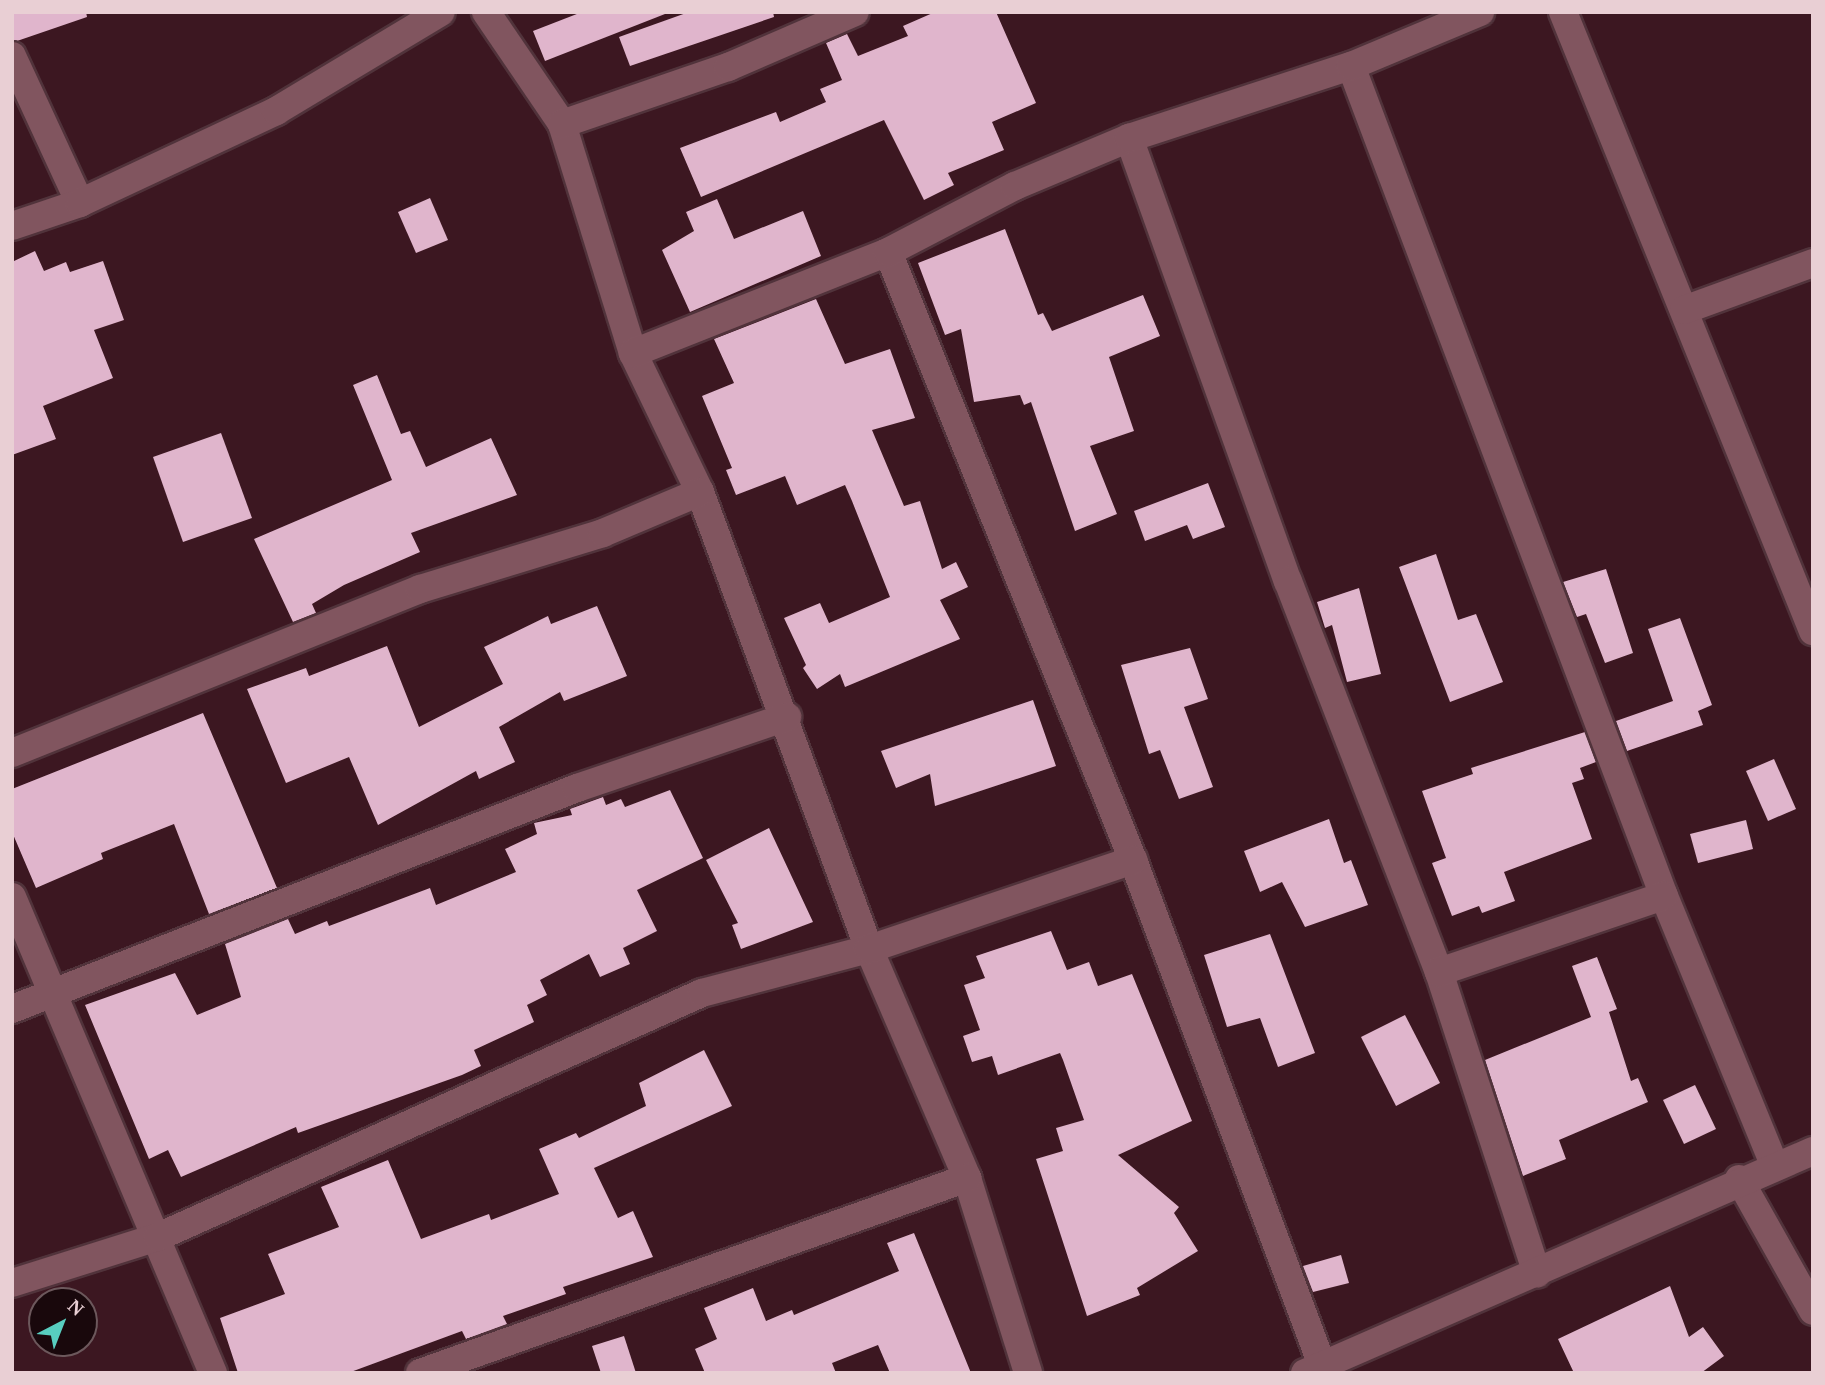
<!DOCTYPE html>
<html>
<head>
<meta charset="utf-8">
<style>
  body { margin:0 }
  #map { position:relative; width:1825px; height:1385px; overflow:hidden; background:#3c1721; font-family:"Times New Roman",serif }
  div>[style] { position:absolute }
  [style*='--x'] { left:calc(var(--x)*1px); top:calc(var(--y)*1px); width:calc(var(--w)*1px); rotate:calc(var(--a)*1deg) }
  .building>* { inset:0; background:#e0b5cc }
  .roads { filter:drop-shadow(2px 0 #51333b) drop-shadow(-2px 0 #51333b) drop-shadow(0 2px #51333b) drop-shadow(0 -2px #51333b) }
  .street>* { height:28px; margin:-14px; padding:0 14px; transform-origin:14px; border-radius:14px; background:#81555f }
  span { translate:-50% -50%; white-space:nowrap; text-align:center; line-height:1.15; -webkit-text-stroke:7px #19080c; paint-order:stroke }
  .frame { position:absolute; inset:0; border:14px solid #e9cfd4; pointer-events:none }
  .north { position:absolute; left:28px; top:1287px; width:70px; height:70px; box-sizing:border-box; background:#19080c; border:2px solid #6c585c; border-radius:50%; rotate:42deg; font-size:19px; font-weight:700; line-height:28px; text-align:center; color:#e9cfd4 }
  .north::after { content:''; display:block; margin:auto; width:24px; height:32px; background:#58cec0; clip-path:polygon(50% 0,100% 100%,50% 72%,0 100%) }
</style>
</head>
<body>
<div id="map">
  <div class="building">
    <i style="clip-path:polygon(12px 12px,86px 12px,87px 17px,17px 41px,12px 40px)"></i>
    <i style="clip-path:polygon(582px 12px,665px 12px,665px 14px,545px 61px,533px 31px)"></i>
    <i style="clip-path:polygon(689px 12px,773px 12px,774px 17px,630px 66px,619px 37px)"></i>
    <i style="clip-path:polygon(935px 12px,996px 12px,1036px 103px,992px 122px,1004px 150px,948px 173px,954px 185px,924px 200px,884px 120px,701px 197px,680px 148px,776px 112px,780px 122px,826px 102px,820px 89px,842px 80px,826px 43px,847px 34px,858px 56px,908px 36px,903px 26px)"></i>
    <i style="clip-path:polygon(430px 198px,448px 240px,416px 253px,398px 212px)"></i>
    <i style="clip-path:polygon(717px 199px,734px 239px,803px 211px,821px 256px,690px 312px,662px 250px,694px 231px,686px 212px)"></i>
    <i style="clip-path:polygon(1005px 229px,1038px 315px,1043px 313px,1052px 331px,1143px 295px,1160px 336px,1109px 357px,1134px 431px,1090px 446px,1117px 514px,1075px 531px,1031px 402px,1024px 405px,1020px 395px,974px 402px,961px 329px,945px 335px,918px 263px)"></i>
    <i style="clip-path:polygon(35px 251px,44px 271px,66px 262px,70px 272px,103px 261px,124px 320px,94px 330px,113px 378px,43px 406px,56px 439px,12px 455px,12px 262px)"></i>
    <i style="clip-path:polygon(816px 299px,845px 364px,890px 349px,915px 418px,872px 430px,904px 506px,920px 501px,942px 569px,956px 562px,968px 587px,940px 600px,960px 639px,845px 687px,840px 674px,817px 689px,803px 668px,806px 665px,784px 618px,820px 603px,829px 623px,890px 597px,852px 501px,845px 485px,797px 505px,785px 476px,736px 495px,726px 470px,732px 468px,702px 396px,734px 383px,714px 339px)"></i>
    <i style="clip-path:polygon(377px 375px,401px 434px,410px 431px,426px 467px,491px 438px,517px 495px,411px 533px,420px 552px,344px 585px,312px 604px,316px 613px,293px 622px,254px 539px,392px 480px,353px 385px)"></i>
    <i style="clip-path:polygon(221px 433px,252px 518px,183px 542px,153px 457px)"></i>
    <i style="clip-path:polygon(1208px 483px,1225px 527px,1193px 539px,1187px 525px,1145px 541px,1134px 511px)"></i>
    <i style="clip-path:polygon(1436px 554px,1458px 620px,1476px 614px,1503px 682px,1450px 702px,1399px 567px)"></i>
    <i style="clip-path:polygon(1606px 569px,1633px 653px,1605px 663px,1586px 614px,1577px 617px,1563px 582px)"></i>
    <i style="clip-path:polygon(1359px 588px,1381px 674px,1347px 682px,1332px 625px,1325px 628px,1317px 602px)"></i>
    <i style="clip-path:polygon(597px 606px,627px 676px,564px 701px,560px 692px,499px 727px,515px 762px,479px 779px,476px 771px,378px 825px,349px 757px,286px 783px,247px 689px,306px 668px,309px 676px,387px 646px,419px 727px,503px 684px,484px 647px,548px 616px,551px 624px)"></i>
    <i style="clip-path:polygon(1680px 618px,1712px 705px,1698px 711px,1703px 725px,1627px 751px,1616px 721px,1673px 701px,1648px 629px)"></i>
    <i style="clip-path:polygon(1190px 648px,1208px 699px,1184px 707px,1213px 787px,1179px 799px,1160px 750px,1149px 754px,1121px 665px)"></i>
    <i style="clip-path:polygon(1033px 700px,1056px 766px,935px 806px,930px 774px,896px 788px,881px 751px)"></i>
    <i style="clip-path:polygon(203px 713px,277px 888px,209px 914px,174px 824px,101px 853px,103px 859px,36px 888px,12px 832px,12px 789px)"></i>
    <i style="clip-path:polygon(1585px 732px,1596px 762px,1580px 768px,1584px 779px,1572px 783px,1592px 839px,1504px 872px,1515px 901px,1482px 913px,1479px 906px,1452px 916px,1432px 863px,1446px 858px,1422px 791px,1473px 774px,1471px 768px)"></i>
    <i style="clip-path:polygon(1774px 759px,1796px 809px,1768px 821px,1746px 771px)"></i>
    <i style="clip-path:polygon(670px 790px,703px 858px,637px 890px,657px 931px,623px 948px,630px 964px,600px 977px,589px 954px,540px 980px,547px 995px,527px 1005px,534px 1022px,474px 1050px,481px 1066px,462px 1075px,298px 1133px,296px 1127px,181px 1177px,168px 1150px,149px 1159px,85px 1005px,175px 973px,197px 1015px,241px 997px,225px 944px,288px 919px,295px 934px,327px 921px,329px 926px,430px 888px,436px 905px,516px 872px,505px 849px,537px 834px,534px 823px,572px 815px,570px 809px,603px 797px,606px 805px,621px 799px,625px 807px)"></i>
    <i style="clip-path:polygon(1329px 819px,1344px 863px,1351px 860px,1368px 905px,1305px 927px,1282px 882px,1260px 892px,1244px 851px)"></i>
    <i style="clip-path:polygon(1746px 820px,1753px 849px,1698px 863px,1690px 834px)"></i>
    <i style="clip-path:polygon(769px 828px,813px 922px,741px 949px,732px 925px,738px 923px,706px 860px)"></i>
    <i style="clip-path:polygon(1051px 931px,1067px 970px,1089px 962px,1098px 986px,1132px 974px,1192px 1121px,1118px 1155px,1179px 1207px,1174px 1213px,1198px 1251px,1137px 1288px,1140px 1295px,1087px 1316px,1036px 1159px,1063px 1151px,1056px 1128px,1084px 1120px,1063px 1060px,1060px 1053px,998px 1075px,992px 1056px,972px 1062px,963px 1036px,980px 1030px,964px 985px,985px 978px,976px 956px)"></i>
    <i style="clip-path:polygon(1270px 934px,1315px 1053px,1278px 1067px,1260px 1018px,1227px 1027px,1204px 955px)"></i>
    <i style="clip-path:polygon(1597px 957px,1617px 1009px,1609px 1012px,1631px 1081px,1638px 1078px,1648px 1102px,1559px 1140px,1566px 1159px,1523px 1176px,1485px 1060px,1591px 1017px,1572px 966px)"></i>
    <i style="clip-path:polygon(1405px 1015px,1440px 1083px,1396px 1106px,1361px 1037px)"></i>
    <i style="clip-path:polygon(704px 1050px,732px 1106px,594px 1168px,618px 1218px,633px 1211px,653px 1257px,563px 1287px,566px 1294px,503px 1316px,507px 1324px,466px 1339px,462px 1331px,348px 1373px,238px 1373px,220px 1318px,285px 1294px,268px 1254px,339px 1227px,321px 1187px,388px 1160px,421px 1239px,489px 1214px,491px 1220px,559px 1194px,539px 1149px,576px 1133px,579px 1138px,646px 1106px,639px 1083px)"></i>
    <i style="clip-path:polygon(1695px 1085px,1716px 1129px,1684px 1144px,1663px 1100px)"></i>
    <i style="clip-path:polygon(914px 1233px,971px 1373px,890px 1373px,878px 1345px,832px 1363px,836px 1373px,705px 1373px,695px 1349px,717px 1339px,704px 1308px,753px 1288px,766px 1321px,792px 1310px,794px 1315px,899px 1271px,887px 1243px)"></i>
    <i style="clip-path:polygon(1341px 1255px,1349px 1283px,1313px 1292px,1303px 1266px)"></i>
    <i style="clip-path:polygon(1670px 1286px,1689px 1337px,1703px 1327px,1724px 1356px,1701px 1373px,1574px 1373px,1558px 1339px)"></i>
    <i style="clip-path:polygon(624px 1336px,636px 1373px,601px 1373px,592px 1346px)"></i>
  </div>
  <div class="roads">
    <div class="street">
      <i style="--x:486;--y:12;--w:135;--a:55.8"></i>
      <i style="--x:562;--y:124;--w:240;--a:72.8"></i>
      <i style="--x:633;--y:353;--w:154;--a:64.3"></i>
      <i style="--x:700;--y:492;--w:487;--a:69.7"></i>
      <i style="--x:869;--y:949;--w:249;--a:66.8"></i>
      <i style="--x:967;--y:1178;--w:204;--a:72.6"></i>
      <i style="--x:1563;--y:12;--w:668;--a:68.01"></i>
      <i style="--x:12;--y:56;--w:162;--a:65.2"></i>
      <i style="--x:1351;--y:66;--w:887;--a:69.34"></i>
      <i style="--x:1664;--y:896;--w:292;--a:67.7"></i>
      <i style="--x:562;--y:124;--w:176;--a:-19"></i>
      <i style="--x:728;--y:67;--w:138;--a:-23.4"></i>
      <i style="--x:1129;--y:138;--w:471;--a:70.3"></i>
      <i style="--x:1288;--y:581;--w:419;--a:68.9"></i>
      <i style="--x:1439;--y:972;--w:317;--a:72"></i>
      <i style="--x:12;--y:226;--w:72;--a:-18.7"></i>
      <i style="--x:80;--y:203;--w:217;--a:-25.1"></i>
      <i style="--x:276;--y:111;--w:192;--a:-31"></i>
      <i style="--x:888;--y:252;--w:656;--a:68.05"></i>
      <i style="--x:1133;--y:860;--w:539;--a:69.48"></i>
      <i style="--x:1684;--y:310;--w:137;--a:-20"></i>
      <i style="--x:633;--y:353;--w:274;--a:-21.6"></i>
      <i style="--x:888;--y:252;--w:143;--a:-27.5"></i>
      <i style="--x:1015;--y:186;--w:124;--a:-22.8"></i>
      <i style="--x:1129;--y:138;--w:233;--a:-18"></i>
      <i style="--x:1351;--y:66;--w:140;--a:-22.7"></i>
      <i style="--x:12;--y:753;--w:440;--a:-21.9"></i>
      <i style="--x:420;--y:589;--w:191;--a:-17"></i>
      <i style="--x:603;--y:533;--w:105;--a:-22.9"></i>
      <i style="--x:12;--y:897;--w:517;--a:67.11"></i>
      <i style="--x:1439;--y:972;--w:237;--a:-18.7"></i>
      <i style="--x:12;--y:1009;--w:607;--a:-21.36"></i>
      <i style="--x:577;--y:788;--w:222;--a:-18.7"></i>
      <i style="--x:1739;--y:1179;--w:151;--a:60.7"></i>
      <i style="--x:12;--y:1283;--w:153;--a:-17.5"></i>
      <i style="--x:158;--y:1237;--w:596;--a:-24.16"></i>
      <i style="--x:702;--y:993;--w:173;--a:-14.8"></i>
      <i style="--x:869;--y:949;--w:279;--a:-18.6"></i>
      <i style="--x:420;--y:1373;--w:581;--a:-19.62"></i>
      <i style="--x:1305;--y:1373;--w:554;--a:-23.61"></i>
    </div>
  </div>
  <div class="frame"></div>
  <div class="north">N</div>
</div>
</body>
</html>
